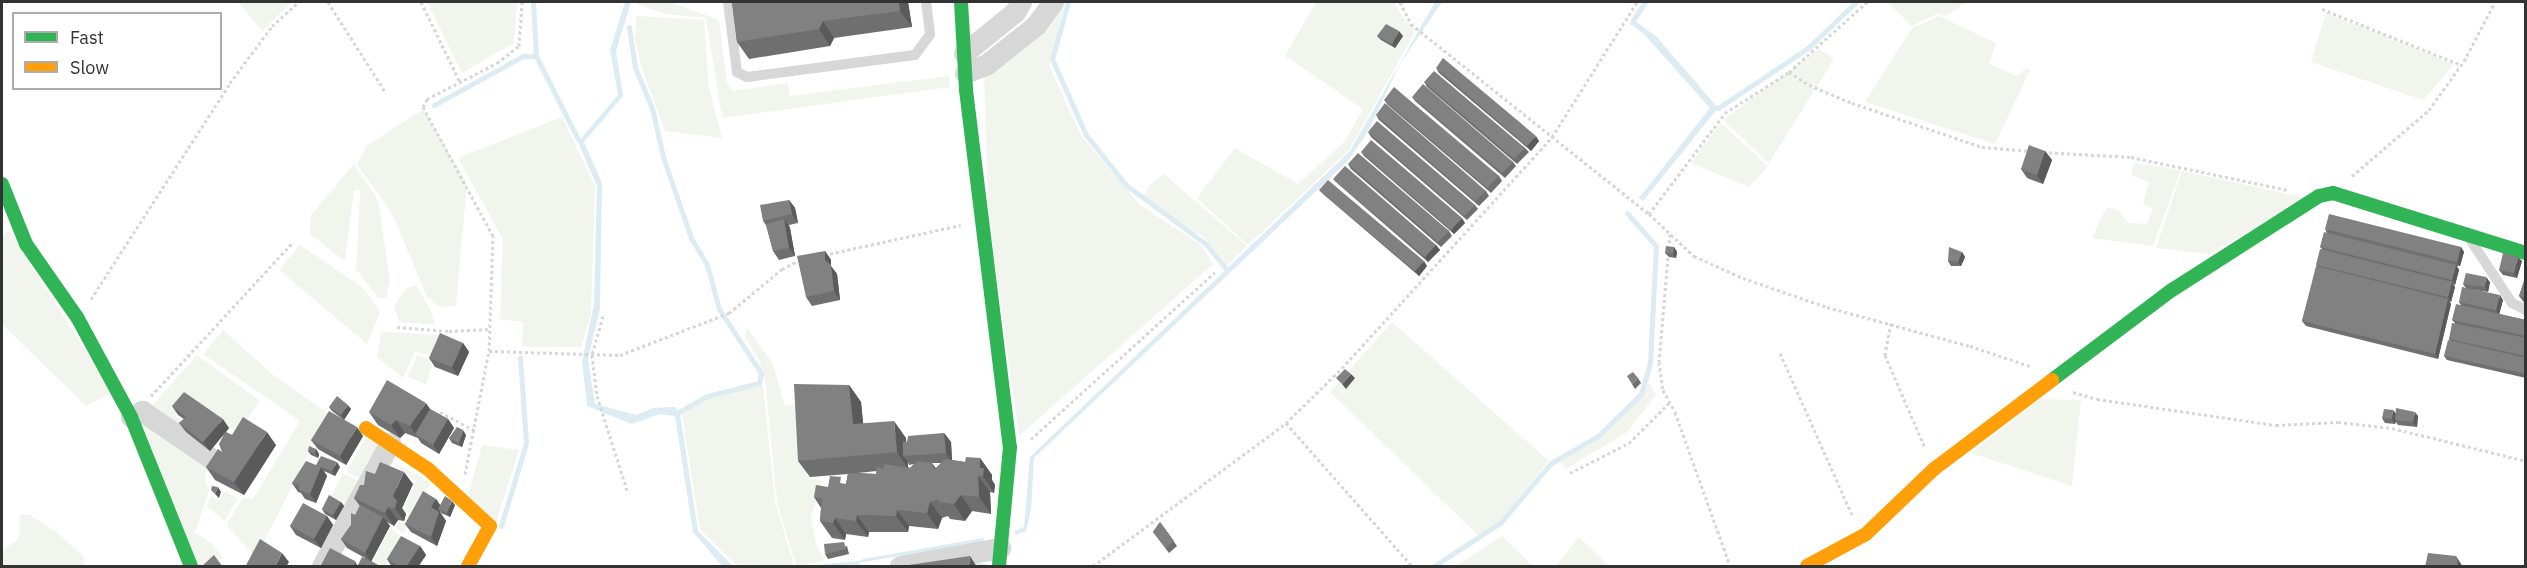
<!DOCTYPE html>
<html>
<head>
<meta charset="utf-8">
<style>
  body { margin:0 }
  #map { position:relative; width:2527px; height:568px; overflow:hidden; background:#fff; font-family:"IBM Plex Sans",sans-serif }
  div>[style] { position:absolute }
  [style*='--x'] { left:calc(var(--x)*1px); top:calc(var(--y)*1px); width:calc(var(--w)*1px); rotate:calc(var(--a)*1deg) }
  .green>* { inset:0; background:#f1f5ed }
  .water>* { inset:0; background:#ddebf3 }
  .stream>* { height:5px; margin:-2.5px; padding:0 2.5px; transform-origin:2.5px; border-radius:2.5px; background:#ddebf3 }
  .path>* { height:3px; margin-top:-1.5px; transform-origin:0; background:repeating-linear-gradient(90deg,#d6d6d6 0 3px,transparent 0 6px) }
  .lane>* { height:10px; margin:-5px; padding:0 5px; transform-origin:5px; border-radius:5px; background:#d7d7d7 }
  .street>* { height:21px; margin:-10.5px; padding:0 10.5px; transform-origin:10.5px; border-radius:10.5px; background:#d7d7d7 }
  .fast>* { height:14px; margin:-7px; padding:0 7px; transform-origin:7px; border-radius:7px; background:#30b455 }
  .slow>* { height:14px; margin:-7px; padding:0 7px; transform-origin:7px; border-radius:7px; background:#ff9f0a }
  .wall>* { inset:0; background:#6f6f6f }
  .shaded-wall>* { inset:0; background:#5a5a5a }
  .building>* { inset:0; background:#818181 }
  span { translate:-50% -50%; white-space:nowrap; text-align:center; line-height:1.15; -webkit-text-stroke:6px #fff; paint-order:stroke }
  .frame { position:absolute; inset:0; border:3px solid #333; pointer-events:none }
  .legend { position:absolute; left:12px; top:12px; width:210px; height:78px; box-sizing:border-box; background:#fff; border:2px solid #adadad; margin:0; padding:8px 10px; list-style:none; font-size:18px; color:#333 }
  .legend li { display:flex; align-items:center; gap:12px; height:30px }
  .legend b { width:30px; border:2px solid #adadad }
</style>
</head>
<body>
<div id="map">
  <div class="green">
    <i style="clip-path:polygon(238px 2px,292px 2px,262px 31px)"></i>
    <i style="clip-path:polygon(427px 2px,517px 2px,514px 43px,462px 73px)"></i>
    <i style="clip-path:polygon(639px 2px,670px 2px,719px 20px,727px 83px,733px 91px,788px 83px,790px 96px,949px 76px,950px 87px,722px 118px,706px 18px,667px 14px,638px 5px)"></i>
    <i style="clip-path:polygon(1057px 2px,1065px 2px,1049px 65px,1080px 134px,1140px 205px,1201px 245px,1213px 264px,1019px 436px,988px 213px,984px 73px)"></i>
    <i style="clip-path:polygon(1316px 2px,1394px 2px,1403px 18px,1416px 30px,1349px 150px,1248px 245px,1197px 198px,1235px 148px,1298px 184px,1344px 142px,1363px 109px,1285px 56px)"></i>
    <i style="clip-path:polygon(1887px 2px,1967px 2px,1945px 16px,1939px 13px,1912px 26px)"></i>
    <i style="clip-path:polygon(2326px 13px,2454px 64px,2423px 100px,2311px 62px)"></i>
    <i style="clip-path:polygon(636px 16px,704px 20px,709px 88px,722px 138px,665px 131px,641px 66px,635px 39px)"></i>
    <i style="clip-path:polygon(1939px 16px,1996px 43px,1989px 64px,2016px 76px,2027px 68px,2030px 70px,1995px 144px,1865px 102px,1912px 28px)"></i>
    <i style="clip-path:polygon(1819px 49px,1834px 59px,1769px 163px,1723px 120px)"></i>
    <i style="clip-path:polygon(424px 109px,467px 184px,456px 306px,439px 307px,427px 297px,392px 213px,357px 165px,366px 146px)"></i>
    <i style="clip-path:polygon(562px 117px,595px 186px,591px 314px,581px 347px,522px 347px,523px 322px,500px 319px,503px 239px,458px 158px)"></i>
    <i style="clip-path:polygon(1721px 123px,1768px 166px,1749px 187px,1691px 163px)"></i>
    <i style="clip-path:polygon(2134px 163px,2181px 170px,2153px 246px,2092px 238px,2106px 208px,2117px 209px,2128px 223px,2147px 224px,2153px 209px,2143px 203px,2149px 182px,2131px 175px)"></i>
    <i style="clip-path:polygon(354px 164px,378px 200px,390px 280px,386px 298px,378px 298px,356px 269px,360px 190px,354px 190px,345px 261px,310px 234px,311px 215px)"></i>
    <i style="clip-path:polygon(2182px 171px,2306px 198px,2209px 254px,2156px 248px)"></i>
    <i style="clip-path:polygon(1164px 174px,1247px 246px,1227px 265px,1205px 238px,1143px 199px,1150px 185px)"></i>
    <i style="clip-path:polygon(9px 230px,112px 393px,86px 406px,2px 324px,2px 237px)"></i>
    <i style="clip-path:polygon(300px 245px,362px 287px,380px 312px,367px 344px,279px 270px)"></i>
    <i style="clip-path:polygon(416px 285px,430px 309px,435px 325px,399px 322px,394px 306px,405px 289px)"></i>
    <i style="clip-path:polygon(1392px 322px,1549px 461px,1499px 522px,1479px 536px,1330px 392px)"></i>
    <i style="clip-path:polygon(747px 328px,772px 362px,785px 406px,802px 404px,808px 478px,823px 481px,811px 516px,816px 544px,825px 561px,796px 566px,777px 502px,766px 387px,759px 360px,745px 337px)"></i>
    <i style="clip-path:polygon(223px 330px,272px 374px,329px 414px,256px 557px,226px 525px,243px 498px,253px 499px,300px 421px,203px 354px)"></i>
    <i style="clip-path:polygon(381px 332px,444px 335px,435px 356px,415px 352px,403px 378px,377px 357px)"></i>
    <i style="clip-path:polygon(197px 355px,260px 401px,237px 433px,190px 397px,175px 416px,186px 425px,183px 433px,148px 410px)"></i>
    <i style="clip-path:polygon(417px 355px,434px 360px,426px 384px,408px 377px)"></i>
    <i style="clip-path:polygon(1648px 382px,1656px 395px,1626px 433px,1566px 469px,1559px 462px,1601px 436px,1642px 396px)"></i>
    <i style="clip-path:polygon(763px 385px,775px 502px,794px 566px,735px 564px,700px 529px,682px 414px,707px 397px)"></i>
    <i style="clip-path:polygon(2040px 399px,2081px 400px,2072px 486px,1971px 453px)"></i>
    <i style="clip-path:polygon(141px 421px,207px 467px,205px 480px,209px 490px,195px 533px,210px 542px,223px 557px,211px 566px,198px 566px)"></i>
    <i style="clip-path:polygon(367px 436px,382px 445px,363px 480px,346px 472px)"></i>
    <i style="clip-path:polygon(482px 445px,519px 450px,496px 522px,468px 497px)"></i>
    <i style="clip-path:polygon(388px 460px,431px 482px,404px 534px,396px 528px,398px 522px,405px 523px,408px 514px,404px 509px,416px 481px)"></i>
    <i style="clip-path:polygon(343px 473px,361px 482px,349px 505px,331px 496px)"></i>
    <i style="clip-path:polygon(225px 491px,238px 498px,225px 521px,207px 507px,211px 496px,219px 501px)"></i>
    <i style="clip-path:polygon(20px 515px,30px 515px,56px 532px,84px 557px,84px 566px,2px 566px,2px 552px,19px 538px)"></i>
    <i style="clip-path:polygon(390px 528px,402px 537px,385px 566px,381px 566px,373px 562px)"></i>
    <i style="clip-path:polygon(1502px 536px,1533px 566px,1456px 566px)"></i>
    <i style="clip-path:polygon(1579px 537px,1609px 566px,1556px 566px)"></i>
  </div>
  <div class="water">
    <i style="clip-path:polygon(625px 2px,631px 2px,616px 51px,623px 96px,584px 142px,602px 183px,600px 309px,588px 359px,595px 404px,636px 415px,653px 408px,675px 407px,680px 414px,698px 531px,733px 566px,722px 566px,693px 532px,675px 416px,660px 414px,632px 424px,587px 406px,582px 361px,594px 304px,597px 186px,578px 142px,618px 95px,610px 50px)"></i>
    <i style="clip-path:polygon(1435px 2px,1442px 2px,1400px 64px,1367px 133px,1348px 161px,1034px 458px,1031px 510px,1026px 531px,1016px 535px,1014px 531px,1024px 527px,1030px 457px,1350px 151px)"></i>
    <i style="clip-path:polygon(1632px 19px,1656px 36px,1718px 108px,1643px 201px,1639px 198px,1710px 108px,1643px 33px,1630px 24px)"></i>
    <i style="clip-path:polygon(983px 538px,984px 542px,857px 563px,863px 559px)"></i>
  </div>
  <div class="stream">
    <i style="--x:533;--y:2;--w:54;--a:86.8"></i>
    <i style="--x:536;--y:56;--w:93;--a:63.2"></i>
    <i style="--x:1068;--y:2;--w:59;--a:105.7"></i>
    <i style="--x:1052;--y:59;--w:83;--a:65.9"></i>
    <i style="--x:1086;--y:135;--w:64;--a:51.3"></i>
    <i style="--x:1126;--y:185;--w:99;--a:36.4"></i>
    <i style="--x:1206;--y:244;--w:33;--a:51"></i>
    <i style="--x:1633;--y:20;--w:22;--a:-56"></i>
    <i style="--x:629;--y:27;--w:41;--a:81.7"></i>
    <i style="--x:635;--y:68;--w:43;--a:67"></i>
    <i style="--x:652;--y:108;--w:50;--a:77.3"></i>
    <i style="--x:663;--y:157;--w:86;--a:70.9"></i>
    <i style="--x:691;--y:238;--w:31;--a:59"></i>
    <i style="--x:707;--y:265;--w:46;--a:74.7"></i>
    <i style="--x:719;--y:309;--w:77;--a:56.7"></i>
    <i style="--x:761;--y:373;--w:10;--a:101"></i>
    <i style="--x:759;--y:383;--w:54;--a:166"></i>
    <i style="--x:707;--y:396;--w:32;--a:150"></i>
    <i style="--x:434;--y:105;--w:102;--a:-28.8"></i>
    <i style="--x:523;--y:56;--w:13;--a:0"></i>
    <i style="--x:1718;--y:108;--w:108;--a:-33.7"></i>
    <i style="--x:1808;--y:48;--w:66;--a:-43.8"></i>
    <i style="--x:501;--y:526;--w:87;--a:-73.2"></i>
    <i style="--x:526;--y:443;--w:86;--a:-94"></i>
    <i style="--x:971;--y:564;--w:13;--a:9"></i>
    <i style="--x:824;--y:566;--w:33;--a:-5"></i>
    <i style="--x:1434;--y:566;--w:79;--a:-33.1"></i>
    <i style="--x:1500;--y:523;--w:79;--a:-49.6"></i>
    <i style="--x:1551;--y:463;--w:54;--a:-29.9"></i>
    <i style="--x:1598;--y:436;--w:60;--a:-44.3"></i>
    <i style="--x:1641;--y:394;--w:32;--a:-74"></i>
    <i style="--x:1650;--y:363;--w:117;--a:-87.1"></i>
    <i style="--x:1656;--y:246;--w:44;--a:-131.3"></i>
  </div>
  <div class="path">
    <i style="--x:328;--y:2;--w:108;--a:57.5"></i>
    <i style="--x:421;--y:2;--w:89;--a:64"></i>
    <i style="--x:1400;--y:2;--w:25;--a:63"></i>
    <i style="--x:1411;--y:24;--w:305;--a:38.6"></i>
    <i style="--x:1649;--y:214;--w:62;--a:43"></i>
    <i style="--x:1694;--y:256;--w:54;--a:24.2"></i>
    <i style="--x:1743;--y:278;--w:89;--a:19"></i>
    <i style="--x:1827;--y:307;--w:148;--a:15.3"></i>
    <i style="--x:1970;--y:346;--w:66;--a:18.4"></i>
    <i style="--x:2322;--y:9;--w:150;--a:21.9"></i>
    <i style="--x:1789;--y:72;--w:24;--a:33"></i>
    <i style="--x:1809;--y:85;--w:47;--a:22.7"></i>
    <i style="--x:1852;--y:103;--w:137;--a:18.7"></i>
    <i style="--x:1982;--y:147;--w:48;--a:4.8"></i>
    <i style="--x:2043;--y:152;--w:88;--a:3.3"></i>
    <i style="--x:2131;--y:157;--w:159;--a:11.9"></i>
    <i style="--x:2352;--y:176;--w:101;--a:-40.6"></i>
    <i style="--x:2429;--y:110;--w:60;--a:-54.5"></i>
    <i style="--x:2464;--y:61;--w:67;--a:-62.3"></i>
    <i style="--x:1649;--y:214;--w:126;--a:-53"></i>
    <i style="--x:1725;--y:113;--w:76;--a:-32.6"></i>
    <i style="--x:1789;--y:72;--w:105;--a:-41.9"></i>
    <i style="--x:1670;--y:234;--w:128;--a:94.9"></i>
    <i style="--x:1659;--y:362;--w:28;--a:82"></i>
    <i style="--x:1663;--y:390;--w:25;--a:61"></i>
    <i style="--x:1675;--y:412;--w:164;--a:70.3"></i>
    <i style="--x:824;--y:255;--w:140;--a:-12.4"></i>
    <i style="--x:91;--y:299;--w:257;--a:-57.2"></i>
    <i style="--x:230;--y:83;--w:71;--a:-53.6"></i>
    <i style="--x:272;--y:26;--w:36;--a:-42"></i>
    <i style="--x:603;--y:316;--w:41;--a:105.8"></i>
    <i style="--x:592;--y:355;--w:41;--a:83"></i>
    <i style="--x:597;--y:396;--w:99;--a:72.3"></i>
    <i style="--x:1891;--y:323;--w:33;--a:101"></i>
    <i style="--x:1885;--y:355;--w:101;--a:66.7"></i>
    <i style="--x:397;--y:327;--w:52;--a:4.4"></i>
    <i style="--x:449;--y:331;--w:42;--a:-2.7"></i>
    <i style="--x:489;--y:351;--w:131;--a:1.7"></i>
    <i style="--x:620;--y:355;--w:117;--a:-21.1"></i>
    <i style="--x:729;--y:313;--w:69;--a:-39.7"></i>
    <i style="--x:782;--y:269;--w:20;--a:-27"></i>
    <i style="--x:1780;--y:353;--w:177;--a:66"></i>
    <i style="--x:2073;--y:392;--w:25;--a:16"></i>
    <i style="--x:2097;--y:399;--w:181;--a:8.3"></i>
    <i style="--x:2276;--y:425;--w:62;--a:-2.8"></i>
    <i style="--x:2338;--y:422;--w:54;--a:6.3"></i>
    <i style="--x:2392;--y:428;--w:138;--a:13.8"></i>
    <i style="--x:151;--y:396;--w:208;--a:-47.3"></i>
    <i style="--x:440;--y:412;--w:40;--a:28"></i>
    <i style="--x:1286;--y:423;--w:191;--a:48.6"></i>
    <i style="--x:1031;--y:439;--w:248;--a:-42.2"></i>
    <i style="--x:1570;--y:473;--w:66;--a:-27"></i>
    <i style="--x:1629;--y:443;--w:58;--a:-45"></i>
    <i style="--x:465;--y:474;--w:125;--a:-79"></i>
    <i style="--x:489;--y:351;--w:115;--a:-88"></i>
    <i style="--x:493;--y:236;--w:147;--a:-118.5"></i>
    <i style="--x:423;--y:107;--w:9;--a:-63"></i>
    <i style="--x:427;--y:99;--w:79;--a:-27.2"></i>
    <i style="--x:497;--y:63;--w:28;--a:-38"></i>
    <i style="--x:519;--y:46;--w:44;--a:-86.1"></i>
    <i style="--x:1093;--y:566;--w:240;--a:-36.5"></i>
    <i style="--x:1286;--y:423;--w:78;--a:-44.5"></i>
    <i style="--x:1342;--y:368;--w:312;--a:-47.7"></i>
    <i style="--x:1552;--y:137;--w:160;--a:-57.8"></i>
  </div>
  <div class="lane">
    <i style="--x:728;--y:2;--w:71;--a:82.7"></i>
    <i style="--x:737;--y:72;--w:11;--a:27"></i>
    <i style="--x:747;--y:77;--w:169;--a:-7.5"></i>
    <i style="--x:915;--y:55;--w:26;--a:-54"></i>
    <i style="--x:930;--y:34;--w:32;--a:-97"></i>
    <i style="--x:2471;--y:241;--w:74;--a:56.5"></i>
    <i style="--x:2512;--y:303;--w:16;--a:27"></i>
  </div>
  <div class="street">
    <i style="--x:964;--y:53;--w:65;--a:-38.8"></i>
    <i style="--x:1015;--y:12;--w:12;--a:-59"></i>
    <i style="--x:965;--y:73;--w:24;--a:-22"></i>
    <i style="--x:987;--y:64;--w:63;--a:-38.5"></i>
    <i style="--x:1036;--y:25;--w:29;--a:-54"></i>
    <i style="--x:131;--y:417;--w:13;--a:-29"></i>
    <i style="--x:142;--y:411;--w:85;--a:34.4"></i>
    <i style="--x:322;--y:566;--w:141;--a:-61.1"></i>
    <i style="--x:900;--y:566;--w:102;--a:-10.2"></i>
  </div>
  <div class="fast">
    <i style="--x:961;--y:2;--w:88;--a:86.7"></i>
    <i style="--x:966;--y:90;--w:360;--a:83"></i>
    <i style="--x:1010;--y:447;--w:120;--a:95.3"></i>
    <i style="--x:2;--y:184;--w:65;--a:68.2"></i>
    <i style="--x:26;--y:244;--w:89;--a:55.1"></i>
    <i style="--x:77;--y:317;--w:114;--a:61.6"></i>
    <i style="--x:131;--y:417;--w:161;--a:68.1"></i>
    <i style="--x:2052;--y:380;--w:150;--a:-36.9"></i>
    <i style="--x:2172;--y:290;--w:174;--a:-32.6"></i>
    <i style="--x:2319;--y:196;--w:14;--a:-12"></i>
    <i style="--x:2333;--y:193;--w:202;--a:17.3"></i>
  </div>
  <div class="slow">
    <i style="--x:366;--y:428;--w:74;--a:33.5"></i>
    <i style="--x:428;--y:469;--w:84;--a:42.6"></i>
    <i style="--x:490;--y:526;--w:46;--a:118.8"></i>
    <i style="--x:1807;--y:566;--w:67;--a:-28.5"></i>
    <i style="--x:1866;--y:534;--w:94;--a:-43.7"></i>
    <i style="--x:1934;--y:469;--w:148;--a:-37"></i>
  </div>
  <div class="wall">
    <i style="clip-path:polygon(732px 2px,908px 2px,912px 27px,834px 38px,830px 46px,749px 59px,737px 42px)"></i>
    <i style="clip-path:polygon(1377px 36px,1403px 36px,1395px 48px,1381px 40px)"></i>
    <i style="clip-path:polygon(1436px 68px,1539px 141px,1531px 151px,1439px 73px)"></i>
    <i style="clip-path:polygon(1424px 82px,1525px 148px,1529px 152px,1517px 164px,1427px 87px)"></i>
    <i style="clip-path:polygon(1412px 97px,1513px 162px,1516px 166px,1505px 178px,1415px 101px)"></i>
    <i style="clip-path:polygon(1384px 100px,1499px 176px,1502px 181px,1491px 193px,1388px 105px)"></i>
    <i style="clip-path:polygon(1376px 115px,1486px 191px,1489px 196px,1479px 206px,1379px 120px)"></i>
    <i style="clip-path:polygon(1368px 132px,1475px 205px,1478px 209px,1467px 220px,1371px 137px)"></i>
    <i style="clip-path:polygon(2045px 151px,2052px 160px,2043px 184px,2027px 178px,2021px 169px)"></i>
    <i style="clip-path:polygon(1361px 152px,1465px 223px,1454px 234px,1364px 156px)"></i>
    <i style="clip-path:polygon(1348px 164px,1449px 231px,1452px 236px,1441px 247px,1351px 169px)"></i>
    <i style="clip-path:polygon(1333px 179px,1436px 245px,1440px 250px,1428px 262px,1337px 183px)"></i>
    <i style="clip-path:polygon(1319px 190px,1427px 266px,1419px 276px,1323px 194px)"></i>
    <i style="clip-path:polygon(789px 200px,795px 208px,798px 223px,789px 225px,790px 228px,795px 256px,779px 260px,773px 251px,766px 225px,763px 221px)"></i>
    <i style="clip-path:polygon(2325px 229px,2461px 247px,2464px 252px,2460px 266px,2457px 266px,2459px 270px,2455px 285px,2453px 284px,2455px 287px,2451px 302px,2449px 301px,2451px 304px,2438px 359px,2306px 326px,2302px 321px,2317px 266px,2316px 265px,2322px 249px,2320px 247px,2327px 233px)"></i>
    <i style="clip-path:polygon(1674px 247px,1677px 252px,1676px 258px,1669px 257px,1665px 253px)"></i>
    <i style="clip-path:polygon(825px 251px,831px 260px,831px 266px,837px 274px,840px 300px,812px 306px,806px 297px)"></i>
    <i style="clip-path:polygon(1962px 252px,1965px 257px,1961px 266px,1951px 266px,1948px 261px)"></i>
    <i style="clip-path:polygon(2522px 261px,2517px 278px,2503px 275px,2499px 270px)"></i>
    <i style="clip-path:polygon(2526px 275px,2526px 305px,2519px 296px)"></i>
    <i style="clip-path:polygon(2490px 282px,2488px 292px,2474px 290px,2503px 300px,2499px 314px,2526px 320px,2526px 378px,2447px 360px,2444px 356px,2450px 341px,2449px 339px,2455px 323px,2452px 320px,2461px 305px,2459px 302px,2466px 288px,2463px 284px)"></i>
    <i style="clip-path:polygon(463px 343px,469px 352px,458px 376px,435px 367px,429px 358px)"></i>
    <i style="clip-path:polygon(1638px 378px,1641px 383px,1635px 389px,1632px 384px)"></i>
    <i style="clip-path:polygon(evenodd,849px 385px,861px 402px,863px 424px,906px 438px,906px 442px,944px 433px,951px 442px,952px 460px,965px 462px,980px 458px,992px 475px,992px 480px,995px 485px,994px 493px,990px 492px,991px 514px,972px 511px,965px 521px,950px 519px,948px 516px,942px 518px,938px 529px,909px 526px,908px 532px,869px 532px,868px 537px,846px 534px,845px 540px,832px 538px,820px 521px,821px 508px,814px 497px,828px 487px,846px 484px,848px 474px,810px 477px,798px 461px,849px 385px,908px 462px,909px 465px,914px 464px,910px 468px,908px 467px,908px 462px,849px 385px,932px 463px,941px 463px,936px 468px,932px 463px,849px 385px,877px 471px,876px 474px,858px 473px,877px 471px)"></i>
    <i style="clip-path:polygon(172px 406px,229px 428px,226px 432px,232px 435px,276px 445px,244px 495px,215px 480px,206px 467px,222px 452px,224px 434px,210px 451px,186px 432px,179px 423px,184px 419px,178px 415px)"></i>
    <i style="clip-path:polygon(329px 407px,351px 409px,344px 420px,332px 411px)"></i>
    <i style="clip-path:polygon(430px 409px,448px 419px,454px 428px,439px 454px,421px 443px,418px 438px,405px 433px,400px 438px,378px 425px,369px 412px)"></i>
    <i style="clip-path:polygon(2396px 413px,2418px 416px,2417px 427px,2398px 425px,2396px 422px,2395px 424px,2385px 423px,2382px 418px)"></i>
    <i style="clip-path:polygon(466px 435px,462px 447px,452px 443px,449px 438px)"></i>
    <i style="clip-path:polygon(363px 436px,346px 465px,318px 449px,311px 440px)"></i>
    <i style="clip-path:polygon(316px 449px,319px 454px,318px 458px,311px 455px,308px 451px)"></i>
    <i style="clip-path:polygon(316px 465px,340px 467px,335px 476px,324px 471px,327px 476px,316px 503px,305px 499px,301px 493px,298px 492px,292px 483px)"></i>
    <i style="clip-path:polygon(413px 484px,402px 508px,406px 514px,404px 521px,398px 520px,394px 526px,387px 522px,390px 526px,371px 561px,381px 567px,359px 567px,358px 565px,365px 558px,347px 548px,341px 539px,351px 525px,360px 506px,354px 498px)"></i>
    <i style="clip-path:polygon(436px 499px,440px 505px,455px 505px,450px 517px,441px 513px,440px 511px,440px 512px,446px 521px,437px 546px,411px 532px,405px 524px)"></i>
    <i style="clip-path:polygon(341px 502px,344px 506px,336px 520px,325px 514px,322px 509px)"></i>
    <i style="clip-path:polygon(327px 516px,333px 525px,321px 548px,296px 535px,290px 526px)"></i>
    <i style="clip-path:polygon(1160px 522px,1177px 546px,1169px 553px,1153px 532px)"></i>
    <i style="clip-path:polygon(420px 546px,426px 555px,418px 567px,392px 567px,387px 559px)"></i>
    <i style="clip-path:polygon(847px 546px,849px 554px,828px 559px,825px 554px)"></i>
  </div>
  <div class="shaded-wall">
    <i style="clip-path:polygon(899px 2px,908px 2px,912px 27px,900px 11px)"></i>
    <i style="clip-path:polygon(823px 21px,834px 38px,830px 46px,819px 29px)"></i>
    <i style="clip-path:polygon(1399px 31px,1403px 36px,1395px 48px,1392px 44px)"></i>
    <i style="clip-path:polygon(1536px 136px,1539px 141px,1531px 151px,1527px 146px)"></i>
    <i style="clip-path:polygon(2045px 151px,2052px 160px,2043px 184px,2037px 175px)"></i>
    <i style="clip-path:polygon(789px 200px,795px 208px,798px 223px,792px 214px)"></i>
    <i style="clip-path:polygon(1462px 218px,1465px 223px,1454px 234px,1451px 230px)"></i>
    <i style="clip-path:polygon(784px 219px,790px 228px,795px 256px,789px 248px)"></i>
    <i style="clip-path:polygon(1436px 245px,1440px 250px,1428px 262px,1425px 257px)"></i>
    <i style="clip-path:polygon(1674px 247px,1677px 252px,1676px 258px,1673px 254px)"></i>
    <i style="clip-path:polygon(2461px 247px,2464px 252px,2460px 266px,2457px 262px)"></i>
    <i style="clip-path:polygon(825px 251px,831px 260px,831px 266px,837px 274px,840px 300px,834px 291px,825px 260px)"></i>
    <i style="clip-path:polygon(1962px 252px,1965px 257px,1961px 266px,1958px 262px)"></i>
    <i style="clip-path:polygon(2518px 257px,2522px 261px,2517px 278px,2514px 273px)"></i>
    <i style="clip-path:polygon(1424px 261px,1427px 266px,1419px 276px,1415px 271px)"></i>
    <i style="clip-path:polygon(2456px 265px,2459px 270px,2455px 285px,2452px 280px)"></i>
    <i style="clip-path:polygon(2486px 277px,2490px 282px,2488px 292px,2485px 287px)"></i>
    <i style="clip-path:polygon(2452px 282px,2455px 287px,2451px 302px,2448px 297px)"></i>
    <i style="clip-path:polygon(2500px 295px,2503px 300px,2499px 315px,2496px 310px)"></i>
    <i style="clip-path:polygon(2448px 299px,2451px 304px,2438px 359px,2435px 354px)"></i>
    <i style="clip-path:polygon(463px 343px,469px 352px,458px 376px,452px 367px)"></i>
    <i style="clip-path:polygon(1351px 374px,1355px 378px,1346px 389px,1342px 384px)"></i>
    <i style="clip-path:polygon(849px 385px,861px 402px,865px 441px,853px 424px)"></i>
    <i style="clip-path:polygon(426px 403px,435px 416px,416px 435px,410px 426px)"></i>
    <i style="clip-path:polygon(348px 405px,351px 409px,344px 420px,341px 415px)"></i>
    <i style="clip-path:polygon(2393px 410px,2397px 415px,2395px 424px,2392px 419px)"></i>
    <i style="clip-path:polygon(2415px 412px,2418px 416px,2417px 427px,2413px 422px)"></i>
    <i style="clip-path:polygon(223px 419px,229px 428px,210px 451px,203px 442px)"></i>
    <i style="clip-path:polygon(448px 419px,454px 428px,439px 454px,433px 445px)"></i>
    <i style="clip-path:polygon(396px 420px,405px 433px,400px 438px,391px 425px)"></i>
    <i style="clip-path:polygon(894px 421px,906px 438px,907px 455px,903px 456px,908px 462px,908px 469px,897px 452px)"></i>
    <i style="clip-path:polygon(357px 427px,363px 436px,346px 465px,340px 456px)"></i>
    <i style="clip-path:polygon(463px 430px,466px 435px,462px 447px,459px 443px)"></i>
    <i style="clip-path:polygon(267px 432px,276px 445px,244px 495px,234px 482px)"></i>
    <i style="clip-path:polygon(944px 433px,951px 442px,952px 462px,946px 453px)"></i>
    <i style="clip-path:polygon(316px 449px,319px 454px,318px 458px,315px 453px)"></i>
    <i style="clip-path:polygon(980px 458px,992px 475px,992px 480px,995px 485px,994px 493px,983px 476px,980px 468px)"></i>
    <i style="clip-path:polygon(337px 462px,340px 467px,335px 476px,332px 471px)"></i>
    <i style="clip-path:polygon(321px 467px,327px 476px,316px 503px,310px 494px)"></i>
    <i style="clip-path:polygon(404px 472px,413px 484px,402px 508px,406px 514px,404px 521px,395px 508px,393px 496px)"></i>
    <i style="clip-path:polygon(978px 476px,990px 492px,991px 514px,979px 497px)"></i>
    <i style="clip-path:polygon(218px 487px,221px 492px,219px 498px,215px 494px)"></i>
    <i style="clip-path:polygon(961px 495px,972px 511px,965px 521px,954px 504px)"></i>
    <i style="clip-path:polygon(436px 499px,442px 508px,438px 509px,446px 521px,437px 546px,431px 537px,431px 507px)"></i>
    <i style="clip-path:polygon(452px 501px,455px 505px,450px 517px,447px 513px)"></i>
    <i style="clip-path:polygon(341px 502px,344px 506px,336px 520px,333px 515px)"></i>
    <i style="clip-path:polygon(930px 502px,942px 518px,938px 529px,927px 513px)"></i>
    <i style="clip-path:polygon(388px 507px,398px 520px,394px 526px,385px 513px)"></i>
    <i style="clip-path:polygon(897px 510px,909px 526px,908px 532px,896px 516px)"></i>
    <i style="clip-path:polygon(857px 515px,869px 532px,868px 537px,856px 521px)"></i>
    <i style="clip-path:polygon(327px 516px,333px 525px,321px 548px,314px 539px)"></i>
    <i style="clip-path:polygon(383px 517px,390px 526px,371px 562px,365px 553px)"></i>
    <i style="clip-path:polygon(835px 518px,846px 534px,845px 540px,833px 523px)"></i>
    <i style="clip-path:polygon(420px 546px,426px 555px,418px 567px,406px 567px)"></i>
    <i style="clip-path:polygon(282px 553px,289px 562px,286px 567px,275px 567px)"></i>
    <i style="clip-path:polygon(970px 556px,977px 567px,969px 567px)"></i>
    <i style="clip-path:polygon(2456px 556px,2463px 567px,2457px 567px)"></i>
    <i style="clip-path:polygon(355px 561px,358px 567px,353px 567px)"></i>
  </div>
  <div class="building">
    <i style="clip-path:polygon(732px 2px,899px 2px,900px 11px,823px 21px,819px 29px,737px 42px)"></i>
    <i style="clip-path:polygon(1386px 24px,1399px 31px,1392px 44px,1377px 36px)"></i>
    <i style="clip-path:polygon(1443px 58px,1536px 136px,1527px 146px,1436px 68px)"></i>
    <i style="clip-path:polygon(1434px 71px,1525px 148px,1514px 159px,1424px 82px)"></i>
    <i style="clip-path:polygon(1423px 84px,1513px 162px,1502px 173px,1412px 97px)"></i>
    <i style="clip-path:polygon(1394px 87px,1499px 176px,1487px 188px,1384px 100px)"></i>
    <i style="clip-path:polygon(1385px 103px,1486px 191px,1475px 201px,1376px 115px)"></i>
    <i style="clip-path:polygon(1377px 121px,1475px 205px,1464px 216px,1368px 132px)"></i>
    <i style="clip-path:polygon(1371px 140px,1462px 218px,1451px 230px,1361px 152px)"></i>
    <i style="clip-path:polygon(2029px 145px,2045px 151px,2037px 175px,2021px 169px)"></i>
    <i style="clip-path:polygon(1358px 153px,1449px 231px,1438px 242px,1348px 164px)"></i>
    <i style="clip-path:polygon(1345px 166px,1436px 245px,1425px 257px,1333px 179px)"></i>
    <i style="clip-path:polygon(1328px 180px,1424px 261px,1415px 271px,1319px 190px)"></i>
    <i style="clip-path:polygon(789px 200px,792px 214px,763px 221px,760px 205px)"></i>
    <i style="clip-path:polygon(2329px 214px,2461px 247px,2457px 262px,2325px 229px)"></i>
    <i style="clip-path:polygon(784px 219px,789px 248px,773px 251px,766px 224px)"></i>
    <i style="clip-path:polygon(2324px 232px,2456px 265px,2452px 280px,2320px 247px)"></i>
    <i style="clip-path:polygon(1666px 246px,1674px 247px,1673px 254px,1665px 253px)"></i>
    <i style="clip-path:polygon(1949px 247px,1962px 252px,1958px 262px,1948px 261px)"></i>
    <i style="clip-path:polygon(2320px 249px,2452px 282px,2448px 297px,2316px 265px)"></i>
    <i style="clip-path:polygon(825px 251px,825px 260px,831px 265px,834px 291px,806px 297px,797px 256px)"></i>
    <i style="clip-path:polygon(2503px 253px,2518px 257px,2514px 273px,2499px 270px)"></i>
    <i style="clip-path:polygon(2316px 266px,2448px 299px,2435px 354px,2302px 321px)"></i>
    <i style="clip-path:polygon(2466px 273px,2486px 277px,2485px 287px,2463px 284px)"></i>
    <i style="clip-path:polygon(2526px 275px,2526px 297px,2519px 296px)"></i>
    <i style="clip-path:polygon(2462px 287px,2500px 295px,2496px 310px,2459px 302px)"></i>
    <i style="clip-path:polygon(2456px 304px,2526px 320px,2526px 336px,2452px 320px)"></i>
    <i style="clip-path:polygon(2452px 323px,2526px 338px,2526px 356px,2449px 339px)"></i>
    <i style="clip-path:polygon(440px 333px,463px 343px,452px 367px,429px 358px)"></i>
    <i style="clip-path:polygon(2448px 340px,2526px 358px,2526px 374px,2444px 356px)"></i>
    <i style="clip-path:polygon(1345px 369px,1351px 374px,1342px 384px,1336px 378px)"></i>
    <i style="clip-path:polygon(1633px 372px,1638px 378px,1632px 384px,1627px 376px)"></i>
    <i style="clip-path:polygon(387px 380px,426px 403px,410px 426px,396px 420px,391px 425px,369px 412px)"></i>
    <i style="clip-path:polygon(794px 384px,849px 385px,853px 424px,894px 421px,897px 452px,798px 461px)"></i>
    <i style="clip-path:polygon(184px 392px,223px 419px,203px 442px,179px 423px,186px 417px,172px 406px)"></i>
    <i style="clip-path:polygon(337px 396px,348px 405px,341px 415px,329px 407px)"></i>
    <i style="clip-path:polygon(2396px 408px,2415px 412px,2413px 422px,2395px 420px)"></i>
    <i style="clip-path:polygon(430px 409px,448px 419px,433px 445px,415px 434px)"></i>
    <i style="clip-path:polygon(2384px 409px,2393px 410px,2392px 419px,2382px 418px)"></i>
    <i style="clip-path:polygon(329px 411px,357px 427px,340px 456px,311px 440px)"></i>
    <i style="clip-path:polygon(243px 417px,267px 432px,234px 482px,206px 467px,218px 449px,222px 452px,219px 444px,225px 432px,232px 435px)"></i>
    <i style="clip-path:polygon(457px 427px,463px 430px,459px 443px,449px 438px)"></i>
    <i style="clip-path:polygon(944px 433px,946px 453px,903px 456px,903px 441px,907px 442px,908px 436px)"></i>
    <i style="clip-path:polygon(309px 446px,316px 449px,315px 453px,308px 451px)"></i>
    <i style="clip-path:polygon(321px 456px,337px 462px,332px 471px,316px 465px)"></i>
    <i style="clip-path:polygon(966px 457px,980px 458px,980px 468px,984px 468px,983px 476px,978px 476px,979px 497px,961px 495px,954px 504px,939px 502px,939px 499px,930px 502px,927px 513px,897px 510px,896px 516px,857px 515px,856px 521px,835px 518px,833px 523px,820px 521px,822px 499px,814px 497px,816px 485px,828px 487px,830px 476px,841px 477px,840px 483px,846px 484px,848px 473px,876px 474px,877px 467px,883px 469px,884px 464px,910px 468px,918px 461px,932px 463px,934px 470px,945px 459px,965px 462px)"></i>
    <i style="clip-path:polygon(306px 461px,321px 467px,310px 494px,299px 490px,299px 485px,292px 483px)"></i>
    <i style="clip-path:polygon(380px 462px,404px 472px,393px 496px,397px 501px,395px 508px,388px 507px,385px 513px,354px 498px,360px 485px,364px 485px,366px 471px,375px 474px)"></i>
    <i style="clip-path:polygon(212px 486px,218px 487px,215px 494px,211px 490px)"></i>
    <i style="clip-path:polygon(423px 491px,436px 499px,431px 507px,439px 512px,431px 537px,405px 524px)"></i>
    <i style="clip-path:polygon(329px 495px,341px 502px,333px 515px,322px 509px)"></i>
    <i style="clip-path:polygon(445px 496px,452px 501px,447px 513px,438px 509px)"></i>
    <i style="clip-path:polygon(303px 503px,327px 516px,314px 539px,290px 526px)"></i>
    <i style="clip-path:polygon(360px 505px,383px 517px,365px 553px,341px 539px,351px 525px,351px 513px,355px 515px)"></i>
    <i style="clip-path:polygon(1160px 522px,1174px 541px,1166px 548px,1153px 532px)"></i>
    <i style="clip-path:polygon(401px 536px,420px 546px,406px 567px,400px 567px,387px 559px)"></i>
    <i style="clip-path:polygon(260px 539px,282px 553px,275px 567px,245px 567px)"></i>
    <i style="clip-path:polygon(844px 542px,846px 549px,825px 554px,824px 544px)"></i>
    <i style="clip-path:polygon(330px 548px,355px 561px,353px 567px,320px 567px)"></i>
    <i style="clip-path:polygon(2428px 553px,2456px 556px,2458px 562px,2457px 567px,2425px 567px)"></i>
    <i style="clip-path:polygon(214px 555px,223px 567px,201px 567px)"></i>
    <i style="clip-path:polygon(970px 556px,969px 567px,895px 567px)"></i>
    <i style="clip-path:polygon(362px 557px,380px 566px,380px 567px,361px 567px,358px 565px)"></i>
  </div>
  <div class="frame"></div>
  <ul class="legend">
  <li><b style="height:8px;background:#30b455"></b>Fast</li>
  <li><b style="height:8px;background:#ff9f0a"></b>Slow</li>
  </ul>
</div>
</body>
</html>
